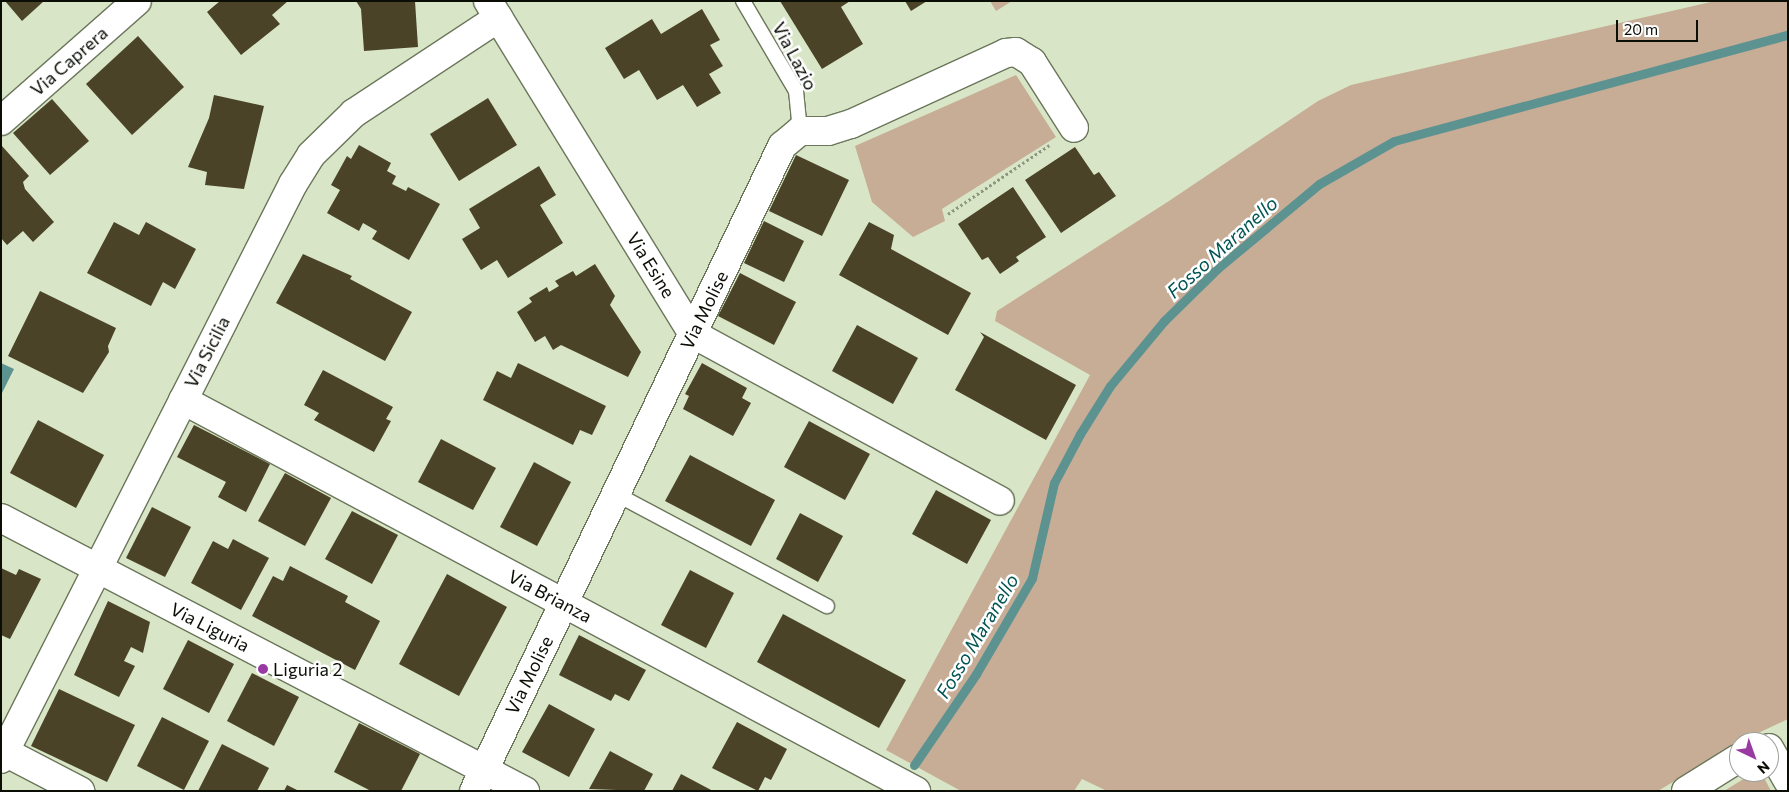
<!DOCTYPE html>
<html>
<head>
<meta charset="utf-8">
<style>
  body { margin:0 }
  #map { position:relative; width:1789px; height:792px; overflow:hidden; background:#d8e6c7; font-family:Commissioner,sans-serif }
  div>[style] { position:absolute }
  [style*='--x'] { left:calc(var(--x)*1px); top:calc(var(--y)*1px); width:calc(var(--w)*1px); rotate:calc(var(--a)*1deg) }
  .green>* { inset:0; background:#c7ac96 }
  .water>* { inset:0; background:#5c9391 }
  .stream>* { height:9px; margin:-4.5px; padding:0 4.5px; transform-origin:4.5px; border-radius:4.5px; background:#5c9391 }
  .building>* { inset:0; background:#4b4328 }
  .path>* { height:3px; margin-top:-1.5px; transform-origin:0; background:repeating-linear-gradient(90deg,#8e9881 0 2.5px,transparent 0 5px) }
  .roads { filter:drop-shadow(1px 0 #6b765b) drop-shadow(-1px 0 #6b765b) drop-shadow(0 1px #6b765b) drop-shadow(0 -1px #6b765b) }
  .service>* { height:14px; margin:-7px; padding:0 7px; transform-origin:7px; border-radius:7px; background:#fff }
  .minor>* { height:28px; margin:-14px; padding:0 14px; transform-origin:14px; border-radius:14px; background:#fff }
  .dots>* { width:14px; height:14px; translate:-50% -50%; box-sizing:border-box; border:2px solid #fff; border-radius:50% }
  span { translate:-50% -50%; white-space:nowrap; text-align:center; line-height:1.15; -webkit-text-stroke:5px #fff; paint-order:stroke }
  .street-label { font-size:18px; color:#0a0e05 }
  .poi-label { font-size:18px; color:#0a0e05 }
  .left { translate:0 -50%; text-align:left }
  .water-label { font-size:19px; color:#005553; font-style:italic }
  .frame { position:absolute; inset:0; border:2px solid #0a0e05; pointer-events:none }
  .north { position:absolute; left:1729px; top:732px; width:50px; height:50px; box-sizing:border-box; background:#fff; border:1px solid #9d9f9b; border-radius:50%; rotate:138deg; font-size:14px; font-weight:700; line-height:20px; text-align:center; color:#0a0e05 }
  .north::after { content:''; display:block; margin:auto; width:18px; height:22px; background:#993aa3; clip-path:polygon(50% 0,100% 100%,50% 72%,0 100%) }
  .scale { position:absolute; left:1616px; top:20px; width:82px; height:22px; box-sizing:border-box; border:2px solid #0a0e05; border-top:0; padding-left:6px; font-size:15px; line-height:18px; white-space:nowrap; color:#0a0e05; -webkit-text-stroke:4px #fff; paint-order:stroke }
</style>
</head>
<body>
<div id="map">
  <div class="green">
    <i style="clip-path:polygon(990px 1px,1012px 1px,996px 11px)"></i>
    <i style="clip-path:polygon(1715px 1px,1788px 1px,1788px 719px,1739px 742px,1658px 791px,1107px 791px,1082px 779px,1074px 791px,961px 791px,886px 750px,1090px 375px,995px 321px,997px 311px,1169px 201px,1318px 101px,1351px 85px)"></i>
    <i style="clip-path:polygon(1016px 75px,1056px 137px,942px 209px,945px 221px,913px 237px,872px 202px,855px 146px)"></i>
    <i style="clip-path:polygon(1755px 772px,1761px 772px,1771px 791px,1724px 791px)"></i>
  </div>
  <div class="water">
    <i style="clip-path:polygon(1px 363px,14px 369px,2px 393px,1px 393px)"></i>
  </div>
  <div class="stream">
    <i style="--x:914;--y:765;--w:110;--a:-55.7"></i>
    <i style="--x:976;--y:674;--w:111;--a:-59.7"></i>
    <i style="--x:1032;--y:578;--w:98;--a:-77"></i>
    <i style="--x:1054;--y:483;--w:55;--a:-62"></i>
    <i style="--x:1080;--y:434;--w:57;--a:-58"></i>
    <i style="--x:1110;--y:386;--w:85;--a:-50.3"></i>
    <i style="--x:1164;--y:321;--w:76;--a:-44.5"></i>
    <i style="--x:1218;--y:268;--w:131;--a:-39.7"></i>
    <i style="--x:1319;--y:184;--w:86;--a:-29.8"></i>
    <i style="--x:1394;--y:141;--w:408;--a:-15.1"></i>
  </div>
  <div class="building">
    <i style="clip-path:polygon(5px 1px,44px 1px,22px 21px)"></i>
    <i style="clip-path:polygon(220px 1px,288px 1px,272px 15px,280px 24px,241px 55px,207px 12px)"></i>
    <i style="clip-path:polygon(356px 1px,415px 1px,418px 47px,364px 51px,361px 9px)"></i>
    <i style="clip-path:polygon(780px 1px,850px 1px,841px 7px,863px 44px,822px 69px)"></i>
    <i style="clip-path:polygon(905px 1px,927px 1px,911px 11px)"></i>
    <i style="clip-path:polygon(702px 9px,720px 40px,710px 45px,723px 66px,709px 74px,721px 93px,697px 107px,683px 85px,657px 100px,639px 70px,624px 79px,605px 48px,652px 19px,661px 34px)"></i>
    <i style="clip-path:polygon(138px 36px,184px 87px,132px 135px,86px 84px)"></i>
    <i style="clip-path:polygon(214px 95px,264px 106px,244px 189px,205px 185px,207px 172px,188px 167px,209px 118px)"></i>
    <i style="clip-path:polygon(488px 98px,517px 145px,459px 181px,430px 134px)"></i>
    <i style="clip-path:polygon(52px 99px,89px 141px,50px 175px,13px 133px)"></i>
    <i style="clip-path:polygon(359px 145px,391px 163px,387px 171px,396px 176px,392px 184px,406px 191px,408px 187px,440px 204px,409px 260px,372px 239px,377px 231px,363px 223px,359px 231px,327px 213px,340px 190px,331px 185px,347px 156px,351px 159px)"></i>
    <i style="clip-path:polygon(2px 146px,29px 176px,23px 182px,25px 189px,54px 222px,33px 242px,23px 231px,7px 245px,1px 238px)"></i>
    <i style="clip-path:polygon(1075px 147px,1094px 175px,1099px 172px,1116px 196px,1061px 233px,1025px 180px)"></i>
    <i style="clip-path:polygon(796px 155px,849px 180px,822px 236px,769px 211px)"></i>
    <i style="clip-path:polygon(539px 166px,556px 195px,540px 205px,563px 243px,508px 278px,497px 260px,481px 270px,462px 239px,480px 228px,469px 209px)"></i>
    <i style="clip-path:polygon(1013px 187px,1046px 237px,1016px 257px,1019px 261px,1000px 274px,988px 257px,982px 260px,958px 224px)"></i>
    <i style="clip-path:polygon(764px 221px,804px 241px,784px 282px,744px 263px)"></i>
    <i style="clip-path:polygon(114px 222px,139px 235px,146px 222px,196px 249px,175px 289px,163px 282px,151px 306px,87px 273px)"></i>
    <i style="clip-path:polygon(869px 222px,894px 235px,891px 249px,971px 293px,948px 335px,839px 275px)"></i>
    <i style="clip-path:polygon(303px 254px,352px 276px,350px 279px,412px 312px,385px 361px,276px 303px)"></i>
    <i style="clip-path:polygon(595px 264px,615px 296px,610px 305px,641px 352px,628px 377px,561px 345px,553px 350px,545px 336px,535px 342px,517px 312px,532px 302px,529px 298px,547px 287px,549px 292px,559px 286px,555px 281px,573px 271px,576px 276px)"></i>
    <i style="clip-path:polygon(740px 273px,796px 302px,774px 345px,718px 316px)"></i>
    <i style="clip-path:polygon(40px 291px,116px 328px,108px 346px,109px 352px,83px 393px,8px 356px)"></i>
    <i style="clip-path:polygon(857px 325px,918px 358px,893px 404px,832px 371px)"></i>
    <i style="clip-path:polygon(980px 332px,1076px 385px,1046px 440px,955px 390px,984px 337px)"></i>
    <i style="clip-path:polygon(518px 363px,606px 406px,592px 435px,580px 430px,573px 445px,483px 400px,497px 371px,511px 378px)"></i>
    <i style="clip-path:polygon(702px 363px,747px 388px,742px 398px,751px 403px,733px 436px,683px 409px,689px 396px,685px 394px)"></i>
    <i style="clip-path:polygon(323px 370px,393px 407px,386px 419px,391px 421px,374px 452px,314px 420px,319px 413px,304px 405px)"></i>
    <i style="clip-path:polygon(38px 420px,104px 455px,76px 508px,10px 473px)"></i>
    <i style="clip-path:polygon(809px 421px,870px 454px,845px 500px,784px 467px)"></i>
    <i style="clip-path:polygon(194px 425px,270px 464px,246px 512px,218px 497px,226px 482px,177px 457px)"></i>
    <i style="clip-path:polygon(441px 439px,496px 468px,473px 510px,418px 482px)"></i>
    <i style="clip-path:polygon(690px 455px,775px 500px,751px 546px,665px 501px)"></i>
    <i style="clip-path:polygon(534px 462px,571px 482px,537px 546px,500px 527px)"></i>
    <i style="clip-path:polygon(285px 473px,331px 498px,305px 546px,258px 521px)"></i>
    <i style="clip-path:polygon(936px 490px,991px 520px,967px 564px,912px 534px)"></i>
    <i style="clip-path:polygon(152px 507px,191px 527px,165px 577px,126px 558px)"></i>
    <i style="clip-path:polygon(352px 511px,398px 535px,372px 584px,325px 559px)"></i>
    <i style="clip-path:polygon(800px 513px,843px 536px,818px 582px,776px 559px)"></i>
    <i style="clip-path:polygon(233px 539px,269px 558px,241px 610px,191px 583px,213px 541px,228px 549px)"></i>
    <i style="clip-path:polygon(290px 566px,348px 596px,345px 602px,380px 621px,355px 670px,252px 616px,273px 576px,283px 581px)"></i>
    <i style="clip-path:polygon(1px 568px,16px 575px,19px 569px,41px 579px,10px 639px,1px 635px)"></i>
    <i style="clip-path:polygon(690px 570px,734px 593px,706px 648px,661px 625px)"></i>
    <i style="clip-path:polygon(447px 574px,507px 607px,459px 696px,399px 664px)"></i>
    <i style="clip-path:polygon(108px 601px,150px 622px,143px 653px,131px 647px,124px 661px,135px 666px,119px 697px,74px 675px)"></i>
    <i style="clip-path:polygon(783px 614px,906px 680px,879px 728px,757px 662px)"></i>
    <i style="clip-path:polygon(579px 635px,646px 670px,629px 701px,615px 694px,611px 701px,559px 675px)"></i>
    <i style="clip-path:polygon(188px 640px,234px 664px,209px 713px,163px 689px)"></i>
    <i style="clip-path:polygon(252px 673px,299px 697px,274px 746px,227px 721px)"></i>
    <i style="clip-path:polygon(59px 689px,135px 725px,107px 782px,31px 746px)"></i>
    <i style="clip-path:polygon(549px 704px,595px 729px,569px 777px,522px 752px)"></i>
    <i style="clip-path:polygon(162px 717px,209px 741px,184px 790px,137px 766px)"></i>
    <i style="clip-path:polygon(737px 722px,787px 749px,771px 780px,765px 777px,758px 791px,712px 768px)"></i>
    <i style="clip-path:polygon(359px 723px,420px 754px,401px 791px,371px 791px,334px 772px)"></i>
    <i style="clip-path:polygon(222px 744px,269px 768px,257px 791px,198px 791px)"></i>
    <i style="clip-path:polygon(610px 751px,653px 774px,644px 791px,589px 789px)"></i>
    <i style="clip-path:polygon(681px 774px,713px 791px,672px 791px)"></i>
    <i style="clip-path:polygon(287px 785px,299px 791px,284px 791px)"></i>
  </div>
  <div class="path">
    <i style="--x:948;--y:214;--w:125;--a:-34.2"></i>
  </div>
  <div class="roads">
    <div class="service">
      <i style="--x:743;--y:1;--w:104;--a:59.5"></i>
      <i style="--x:796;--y:91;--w:40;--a:84.3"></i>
      <i style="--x:616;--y:494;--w:239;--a:28"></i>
    </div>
    <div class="minor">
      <i style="--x:488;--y:1;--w:391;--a:58.4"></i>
      <i style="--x:693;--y:334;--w:349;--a:28.5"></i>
      <i style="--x:1;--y:121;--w:181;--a:-41.4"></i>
      <i style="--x:183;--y:400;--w:831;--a:28.08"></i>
      <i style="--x:1;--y:518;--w:591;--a:27.52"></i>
      <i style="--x:1769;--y:748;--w:38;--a:60"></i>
      <i style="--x:5;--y:752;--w:85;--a:27.5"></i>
      <i style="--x:1;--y:759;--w:645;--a:-63.08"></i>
      <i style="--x:293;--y:184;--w:34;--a:-58"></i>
      <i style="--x:311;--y:155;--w:60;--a:-44.3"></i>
      <i style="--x:354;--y:113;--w:173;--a:-33.4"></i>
      <i style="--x:474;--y:791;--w:715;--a:-64.47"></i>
      <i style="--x:782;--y:146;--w:23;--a:-40"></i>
      <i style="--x:800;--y:131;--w:28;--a:0"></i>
      <i style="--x:828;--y:131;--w:24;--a:-17"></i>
      <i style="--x:851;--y:124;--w:170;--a:-24.6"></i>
      <i style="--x:1006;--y:53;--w:10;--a:-6"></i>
      <i style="--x:1016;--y:52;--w:19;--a:32"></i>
      <i style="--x:1032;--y:62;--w:78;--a:57.5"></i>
      <i style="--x:1686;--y:791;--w:62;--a:-31.9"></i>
    </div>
  </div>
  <div class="dots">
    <i style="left:263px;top:669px;background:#993aa3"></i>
  </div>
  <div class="street-label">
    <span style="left:795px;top:56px;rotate:62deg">Via Lazio</span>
    <span style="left:69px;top:61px;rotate:-41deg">Via Caprera</span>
    <span style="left:651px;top:265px;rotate:58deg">Via Esine</span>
    <span style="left:704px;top:310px;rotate:-64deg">Via Molise</span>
    <span style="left:207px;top:352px;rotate:-63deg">Via Sicilia</span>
    <span style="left:550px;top:596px;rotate:28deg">Via Brianza</span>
    <span style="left:210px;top:627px;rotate:27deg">Via Liguria</span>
    <span style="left:529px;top:675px;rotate:-64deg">Via Molise</span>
  </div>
  <div class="poi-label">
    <span class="left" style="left:273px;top:669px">Liguria 2</span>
  </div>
  <div class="water-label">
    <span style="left:1222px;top:247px;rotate:-42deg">Fosso Maranello</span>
    <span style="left:977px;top:636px;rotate:-59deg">Fosso Maranello</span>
  </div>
  <div class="frame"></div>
  <div class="north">N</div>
  <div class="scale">20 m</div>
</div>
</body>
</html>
